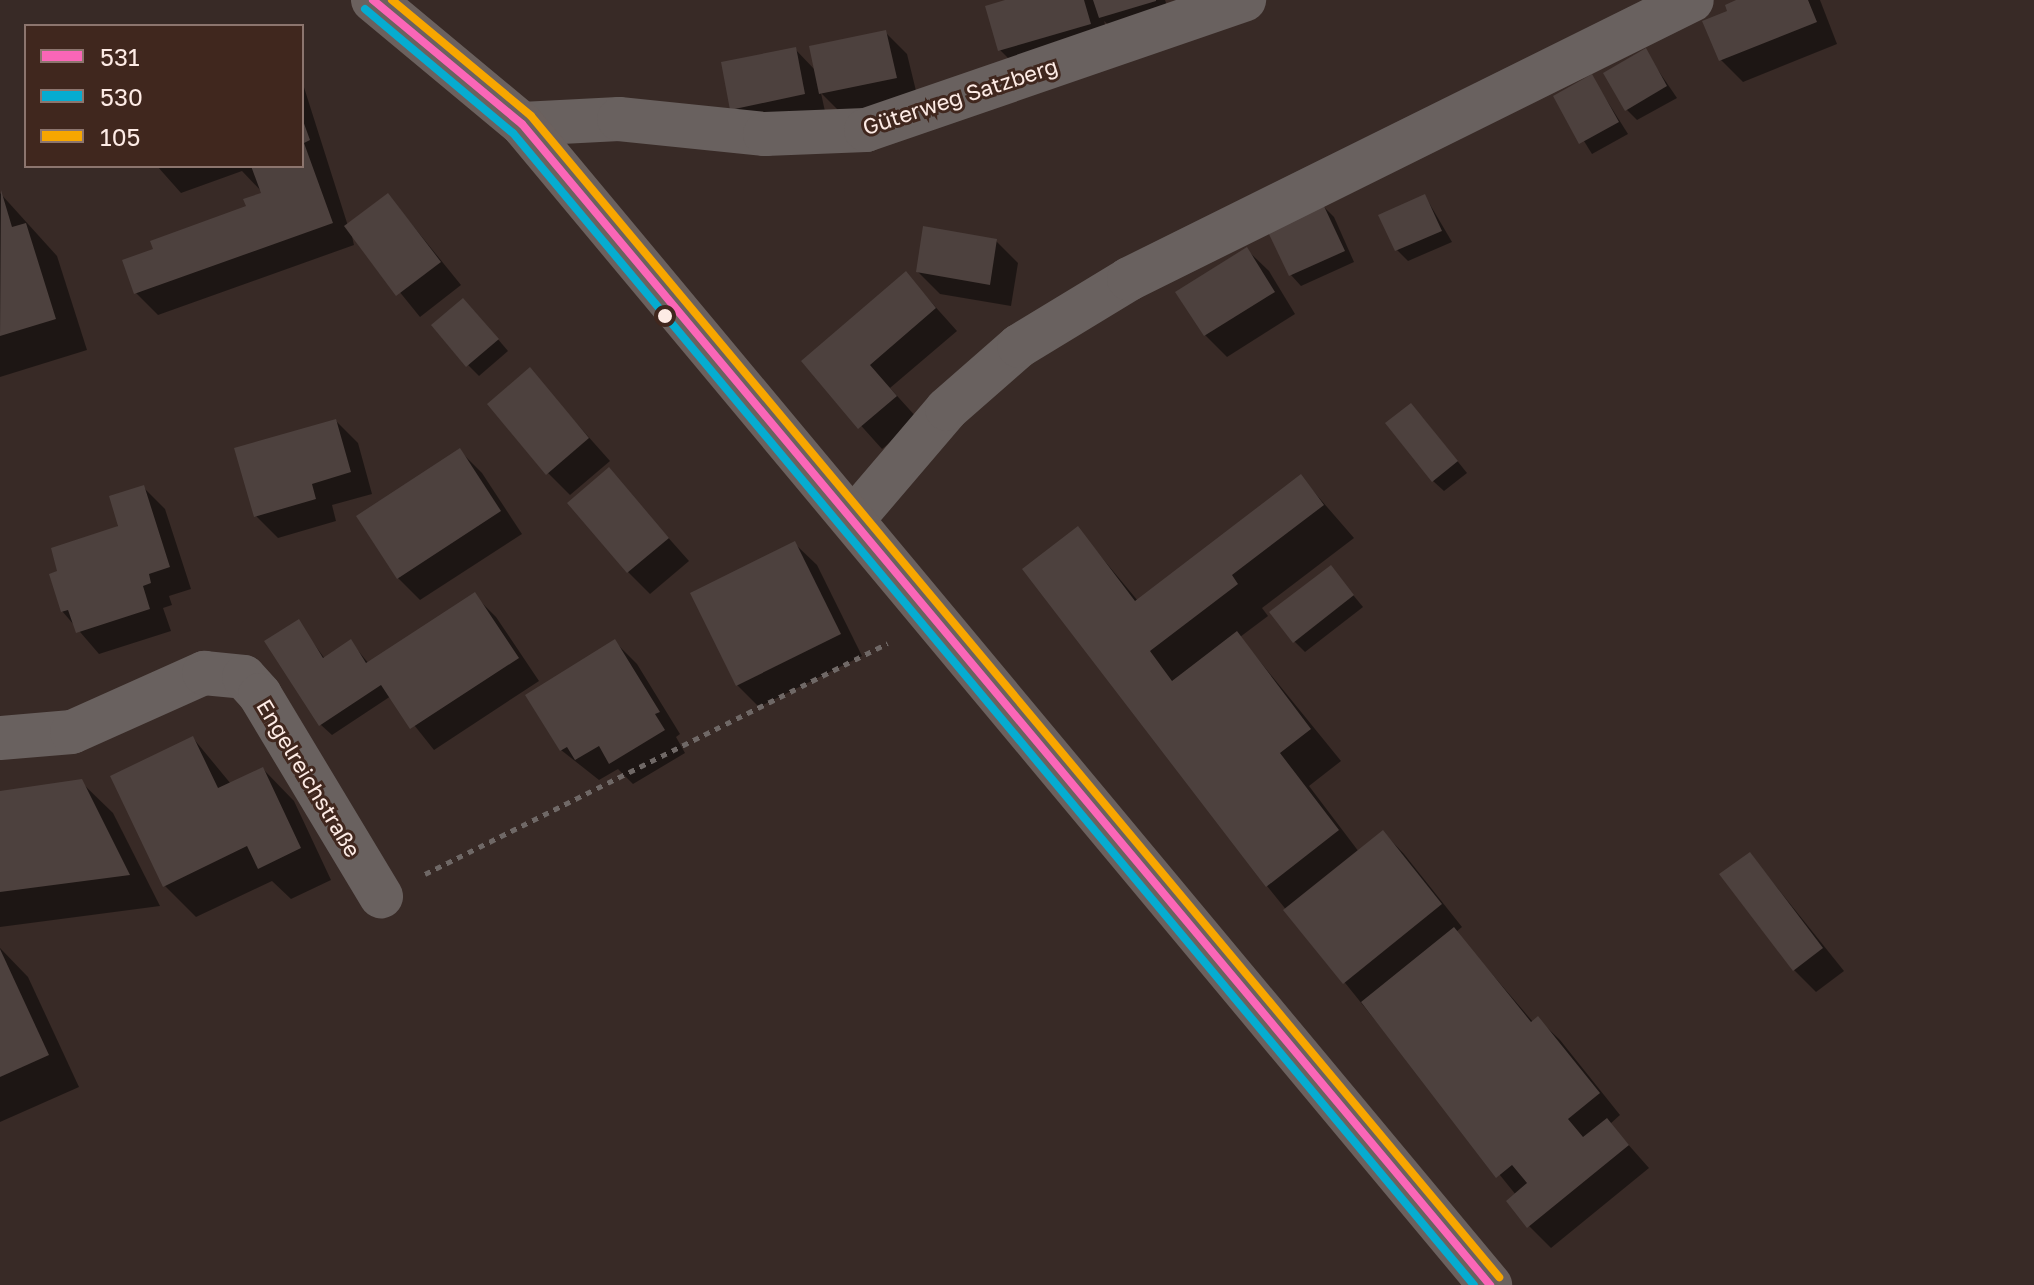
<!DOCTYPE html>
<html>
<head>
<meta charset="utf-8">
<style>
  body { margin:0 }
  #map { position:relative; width:2034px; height:1285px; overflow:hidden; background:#382a26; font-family:"Golos Text",sans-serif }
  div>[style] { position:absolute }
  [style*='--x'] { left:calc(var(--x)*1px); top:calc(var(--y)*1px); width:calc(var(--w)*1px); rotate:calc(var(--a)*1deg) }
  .shadow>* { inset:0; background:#0007 }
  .building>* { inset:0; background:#4d413e }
  .path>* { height:5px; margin-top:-2.5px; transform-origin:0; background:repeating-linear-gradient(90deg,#6f6866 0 6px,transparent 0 12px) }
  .minor>* { height:44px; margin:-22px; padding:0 22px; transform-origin:22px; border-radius:22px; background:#69615f }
  .major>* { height:44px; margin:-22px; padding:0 22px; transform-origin:22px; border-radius:22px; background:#6b615e }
  .bus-1>* { height:8px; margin:-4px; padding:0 4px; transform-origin:4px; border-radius:4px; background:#fa66b7 }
  .bus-2>* { height:8px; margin:-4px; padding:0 4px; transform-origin:4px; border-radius:4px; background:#06acd0 }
  .bus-3>* { height:8px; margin:-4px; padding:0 4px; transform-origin:4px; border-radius:4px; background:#f7a600 }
  .dots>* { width:22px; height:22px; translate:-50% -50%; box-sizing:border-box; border:4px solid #40271e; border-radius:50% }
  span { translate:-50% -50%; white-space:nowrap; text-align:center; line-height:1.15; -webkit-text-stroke:6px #40271e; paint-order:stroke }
  .street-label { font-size:22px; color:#fdebe5 }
  .legend { position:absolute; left:24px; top:24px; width:280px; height:144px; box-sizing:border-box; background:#40271e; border:2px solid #8c756e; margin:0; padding:10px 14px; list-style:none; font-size:24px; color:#fdebe5 }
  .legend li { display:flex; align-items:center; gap:16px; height:40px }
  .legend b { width:40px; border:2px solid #8c756e }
</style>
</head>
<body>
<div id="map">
  <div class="shadow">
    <i style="clip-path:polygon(1012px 0,1165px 0,1169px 11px,1112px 28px,1104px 21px,1112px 46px,1022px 72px,1000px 50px)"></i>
    <i style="clip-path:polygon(1741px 0,1820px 0,1837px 44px,1743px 82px,1721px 60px,1730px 12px)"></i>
    <i style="clip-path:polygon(885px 32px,907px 54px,918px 99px,843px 115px,821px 93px,826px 116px,754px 131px,732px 109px,795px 49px,816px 71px)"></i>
    <i style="clip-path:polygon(1645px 51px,1677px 98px,1637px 120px,1626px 109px)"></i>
    <i style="clip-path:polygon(1592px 77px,1628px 134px,1592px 154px,1556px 96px)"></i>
    <i style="clip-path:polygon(302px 81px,348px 226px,388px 195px,461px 285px,420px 317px,351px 232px,354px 245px,158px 315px,136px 293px,264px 194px,242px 171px,181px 193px,157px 166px,302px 166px)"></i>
    <i style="clip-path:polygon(0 193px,57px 256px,87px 350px,0 377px)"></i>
    <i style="clip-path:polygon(1425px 196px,1452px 242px,1408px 261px,1397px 250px)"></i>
    <i style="clip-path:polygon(1323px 206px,1334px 217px,1354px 262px,1301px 286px,1291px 275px)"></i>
    <i style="clip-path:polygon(996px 241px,1018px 263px,1011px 306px,940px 294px,918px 272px)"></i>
    <i style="clip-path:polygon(1247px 250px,1269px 271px,1295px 314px,1227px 357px,1205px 335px)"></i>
    <i style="clip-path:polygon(906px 274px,957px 331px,890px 388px,918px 419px,882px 449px,803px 361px)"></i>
    <i style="clip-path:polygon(474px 311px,508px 351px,479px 376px,468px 365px)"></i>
    <i style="clip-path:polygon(529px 370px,610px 461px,570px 495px,548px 473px)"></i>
    <i style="clip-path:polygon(1421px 416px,1467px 473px,1444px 491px,1433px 481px)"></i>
    <i style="clip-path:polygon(336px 421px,358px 443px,372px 494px,332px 505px,336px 521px,278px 538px,256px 516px)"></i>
    <i style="clip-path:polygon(460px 451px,482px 473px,522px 534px,420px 600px,398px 578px,359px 517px)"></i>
    <i style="clip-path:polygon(608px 470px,689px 561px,650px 594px,628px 572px)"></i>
    <i style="clip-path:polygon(1301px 477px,1354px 538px,1262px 608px,1268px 616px,1240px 637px,1341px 761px,1309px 786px,1359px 852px,1383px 832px,1404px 854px,1462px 927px,1456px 932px,1533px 1022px,1538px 1019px,1560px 1040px,1620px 1115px,1610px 1124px,1649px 1168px,1551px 1248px,1529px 1226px,1516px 1195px,1267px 886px,1078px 529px,1138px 601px)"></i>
    <i style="clip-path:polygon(143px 487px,165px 509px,191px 589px,169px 596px,172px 605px,163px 608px,171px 631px,99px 654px,62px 611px)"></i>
    <i style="clip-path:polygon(795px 544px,817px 565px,862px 656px,759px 707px,737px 685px)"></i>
    <i style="clip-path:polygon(1330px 567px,1363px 607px,1305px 652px,1294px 641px)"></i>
    <i style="clip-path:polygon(474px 595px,496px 617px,539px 681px,434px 750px,391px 696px,332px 735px,321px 725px,298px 622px,325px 659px,351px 642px,369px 664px)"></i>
    <i style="clip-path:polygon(615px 642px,637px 664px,680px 734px,676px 737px,685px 753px,633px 784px,618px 769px,599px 780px,561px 750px)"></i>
    <i style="clip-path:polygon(193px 738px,231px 784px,263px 769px,294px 801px,331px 880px,291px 899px,272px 881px,196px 917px,165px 886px)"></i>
    <i style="clip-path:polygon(81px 782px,113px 813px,160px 906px,0 927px,0 793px)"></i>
    <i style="clip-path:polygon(1750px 854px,1844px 971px,1816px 992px,1794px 970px)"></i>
    <i style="clip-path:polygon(0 948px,28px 977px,79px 1087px,0 1122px)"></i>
  </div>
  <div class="building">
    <i style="clip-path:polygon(1005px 0,1084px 0,1091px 24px,998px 51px,985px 6px)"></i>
    <i style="clip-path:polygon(1093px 0,1156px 0,1156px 1px,1099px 18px)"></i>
    <i style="clip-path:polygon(1736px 0,1808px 0,1817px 22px,1719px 61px,1702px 21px,1727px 11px,1725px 5px)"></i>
    <i style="clip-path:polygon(886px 30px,897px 78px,819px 94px,809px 46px)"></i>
    <i style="clip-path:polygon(796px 47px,805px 94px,730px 110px,721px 62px)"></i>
    <i style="clip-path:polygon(1646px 48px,1667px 86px,1625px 111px,1603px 73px)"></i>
    <i style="clip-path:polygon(1592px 74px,1619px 122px,1579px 144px,1553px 96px)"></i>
    <i style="clip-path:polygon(302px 118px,310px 140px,304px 143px,333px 223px,134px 294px,122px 260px,153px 249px,150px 241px,246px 206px,243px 199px,261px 193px,251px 166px,302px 166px)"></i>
    <i style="clip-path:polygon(1px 190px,12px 227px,26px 223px,56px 319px,0 336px)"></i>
    <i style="clip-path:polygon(388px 193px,441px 262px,396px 296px,344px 226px)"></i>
    <i style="clip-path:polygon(1425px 194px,1442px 231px,1395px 251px,1378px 215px)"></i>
    <i style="clip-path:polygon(1323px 204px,1345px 251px,1289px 276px,1267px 230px)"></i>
    <i style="clip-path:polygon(923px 226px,997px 239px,990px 285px,916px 272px)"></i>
    <i style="clip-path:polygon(1247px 247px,1275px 292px,1204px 336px,1175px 292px)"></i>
    <i style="clip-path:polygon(906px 271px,936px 308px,870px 365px,897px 396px,858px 429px,801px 361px)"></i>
    <i style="clip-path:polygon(463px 298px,499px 339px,466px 367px,431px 325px)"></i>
    <i style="clip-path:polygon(530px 367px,589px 438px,546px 475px,487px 404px)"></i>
    <i style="clip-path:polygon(1411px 403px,1458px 461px,1432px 482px,1385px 423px)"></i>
    <i style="clip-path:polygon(336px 419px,351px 472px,312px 484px,316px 499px,254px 517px,234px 448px)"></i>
    <i style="clip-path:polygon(460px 448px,501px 511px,397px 579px,356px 516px)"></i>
    <i style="clip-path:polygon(609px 467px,669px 538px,627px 573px,567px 503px)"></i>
    <i style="clip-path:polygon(1301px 474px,1324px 505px,1232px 575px,1238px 584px,1150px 651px,1172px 681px,1237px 631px,1311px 729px,1280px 753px,1339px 830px,1266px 887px,1022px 569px,1078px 526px,1135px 601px)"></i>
    <i style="clip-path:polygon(144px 485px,170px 567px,149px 574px,151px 583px,143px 586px,150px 609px,76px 633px,68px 610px,61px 612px,49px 574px,57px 571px,51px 548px,118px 526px,109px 496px)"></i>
    <i style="clip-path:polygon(795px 541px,841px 634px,736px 686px,690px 593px)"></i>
    <i style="clip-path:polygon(1331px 565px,1354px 595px,1293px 643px,1269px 612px)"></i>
    <i style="clip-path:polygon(475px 592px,519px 658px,410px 729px,381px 685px,319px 726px,264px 641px,299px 619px,323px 658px,351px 639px,366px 663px)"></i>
    <i style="clip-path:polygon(615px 639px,660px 712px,655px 714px,665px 730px,609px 764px,599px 746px,575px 760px,567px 747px,560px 751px,525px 695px)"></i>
    <i style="clip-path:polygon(193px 736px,218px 788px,263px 767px,301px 848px,258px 869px,247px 846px,163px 887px,110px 776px)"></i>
    <i style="clip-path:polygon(82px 779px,130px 875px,0 892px,0 791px)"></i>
    <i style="clip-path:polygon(1383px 830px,1442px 904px,1343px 984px,1283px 910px)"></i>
    <i style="clip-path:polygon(1750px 852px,1823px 948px,1793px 971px,1719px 874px)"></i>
    <i style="clip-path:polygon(1454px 927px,1531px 1022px,1538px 1016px,1600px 1093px,1568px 1119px,1583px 1137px,1607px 1118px,1629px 1145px,1527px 1228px,1506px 1201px,1527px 1183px,1512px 1165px,1496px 1178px,1361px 1002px)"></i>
    <i style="clip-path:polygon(0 949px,49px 1055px,0 1077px)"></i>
  </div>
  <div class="path">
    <i style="--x:425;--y:874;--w:517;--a:-26.52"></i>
  </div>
  <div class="minor">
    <i style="--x:522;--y:124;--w:97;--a:-3"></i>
    <i style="--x:619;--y:119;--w:147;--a:5.9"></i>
    <i style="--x:765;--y:134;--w:101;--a:-2.3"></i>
    <i style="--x:866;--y:130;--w:400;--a:-19"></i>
    <i style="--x:854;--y:518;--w:143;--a:-49.5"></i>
    <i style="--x:947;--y:409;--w:96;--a:-41.2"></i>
    <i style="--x:1019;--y:346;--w:129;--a:-31.3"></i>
    <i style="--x:1129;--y:279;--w:628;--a:-26.36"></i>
    <i style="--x:0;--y:738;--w:72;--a:-4.8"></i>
    <i style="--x:72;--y:732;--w:145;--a:-24.1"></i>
    <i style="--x:204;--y:673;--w:40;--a:5.7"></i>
    <i style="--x:244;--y:677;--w:24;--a:48"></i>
    <i style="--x:260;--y:695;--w:235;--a:59"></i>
  </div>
  <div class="major">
    <i style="--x:373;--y:0;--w:194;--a:39.8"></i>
    <i style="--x:522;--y:124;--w:1512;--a:50.18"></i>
  </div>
  <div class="bus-1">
    <i style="--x:373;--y:0;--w:194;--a:39.8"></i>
    <i style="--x:522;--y:124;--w:1512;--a:50.18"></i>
  </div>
  <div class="bus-2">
    <i style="--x:365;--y:9;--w:193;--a:40"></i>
    <i style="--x:513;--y:133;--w:1500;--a:50.17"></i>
  </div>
  <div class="bus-3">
    <i style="--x:392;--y:0;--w:181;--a:39.8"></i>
    <i style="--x:531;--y:116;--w:1512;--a:50.18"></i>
  </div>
  <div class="dots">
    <i style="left:665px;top:316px;background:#fdebe5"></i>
  </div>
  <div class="street-label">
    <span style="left:960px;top:96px;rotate:-18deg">Güterweg Satzberg</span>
    <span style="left:309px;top:778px;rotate:59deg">Engelreichstraße</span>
  </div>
  <ul class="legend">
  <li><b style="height:10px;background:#fa66b7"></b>531</li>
  <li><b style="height:10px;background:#06acd0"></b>530</li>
  <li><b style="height:10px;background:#f7a600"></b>105</li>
  </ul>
</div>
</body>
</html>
